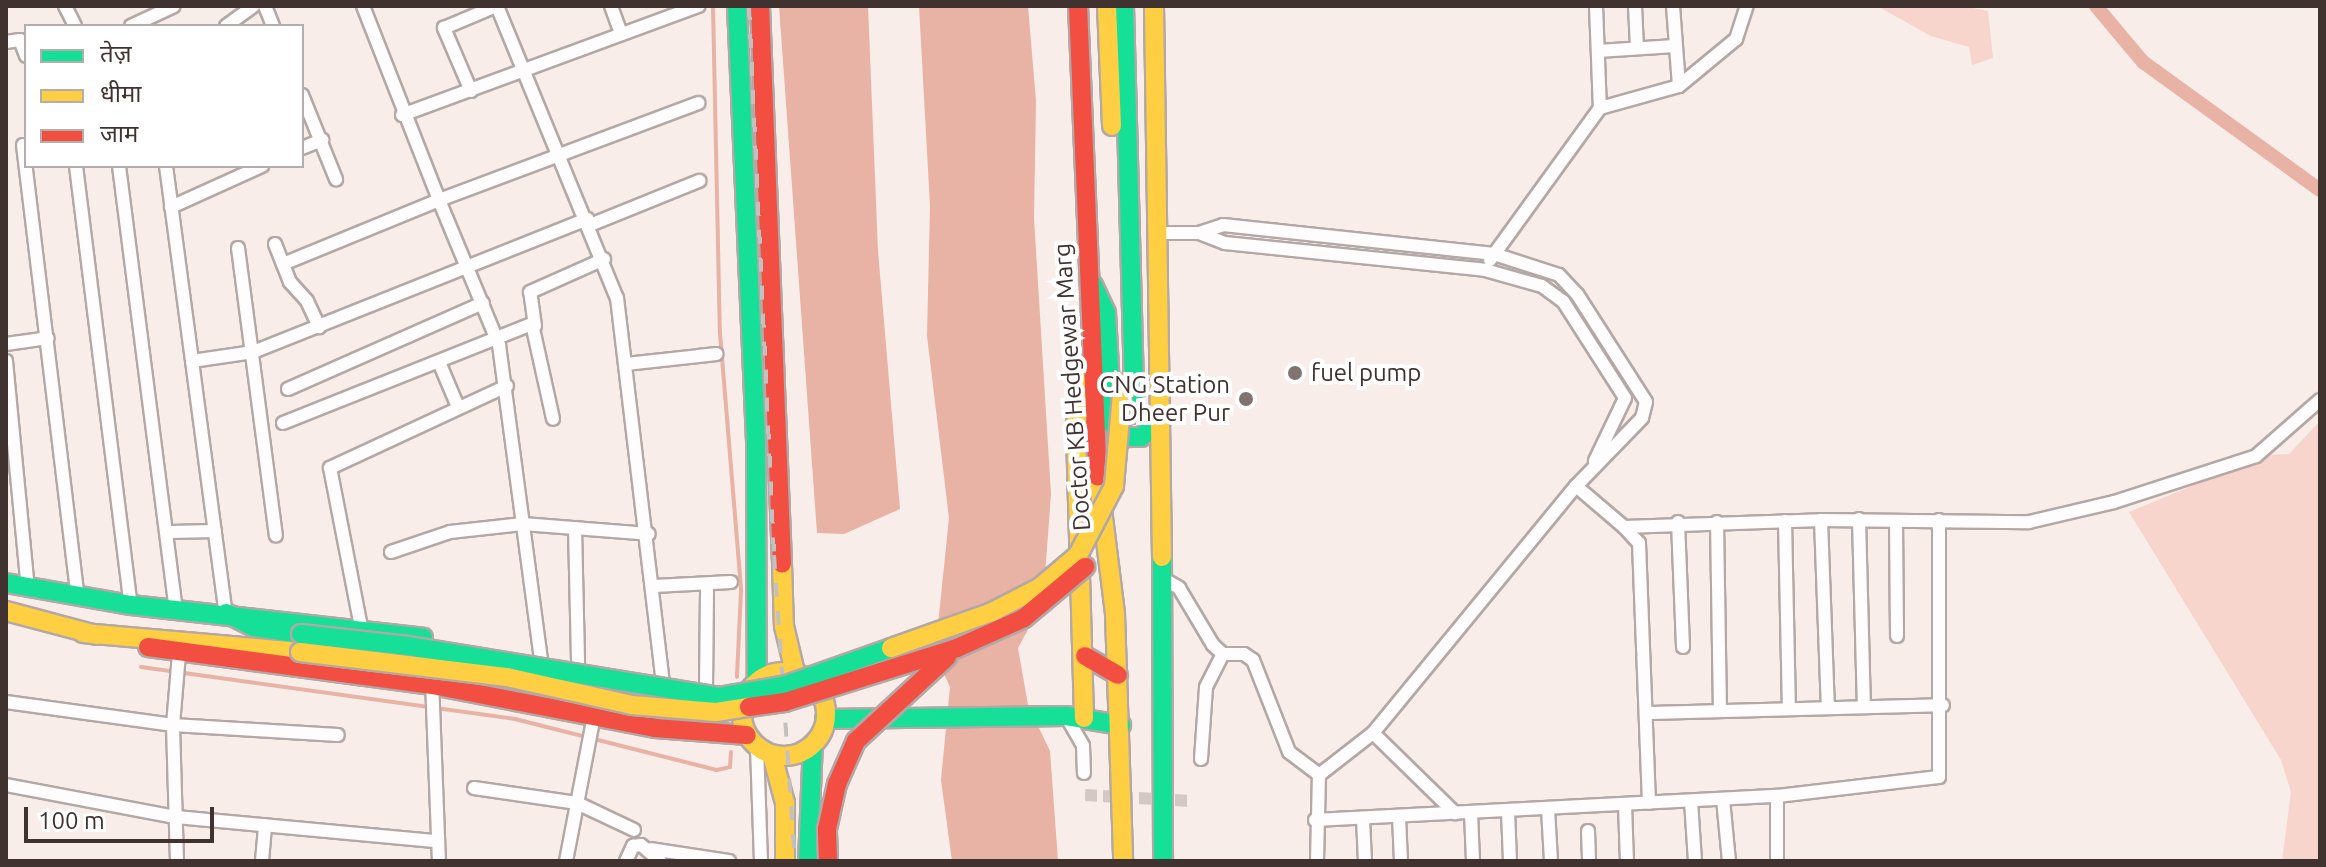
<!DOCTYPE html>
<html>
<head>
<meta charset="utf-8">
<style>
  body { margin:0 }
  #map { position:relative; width:2326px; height:867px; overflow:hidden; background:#f9edea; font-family:Ubuntu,"Noto Sans Devanagari",sans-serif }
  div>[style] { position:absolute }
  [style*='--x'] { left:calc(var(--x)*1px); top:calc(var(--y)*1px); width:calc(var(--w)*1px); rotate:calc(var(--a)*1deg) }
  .green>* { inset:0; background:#f7d4cc }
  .water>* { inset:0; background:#e8b2a5 }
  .stream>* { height:4px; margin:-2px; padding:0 2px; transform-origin:2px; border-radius:2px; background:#e8b2a5 }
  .canal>* { height:14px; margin:-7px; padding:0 7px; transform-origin:7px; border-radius:7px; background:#e8b2a5 }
  .street-tunnel>* { height:12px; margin-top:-6px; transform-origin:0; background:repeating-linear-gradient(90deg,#d4c8c5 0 12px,transparent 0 18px) }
  .roads { filter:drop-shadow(2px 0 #b3a8a5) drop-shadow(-2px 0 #b3a8a5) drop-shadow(0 2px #b3a8a5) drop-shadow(0 -2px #b3a8a5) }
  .street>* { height:12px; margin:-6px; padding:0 6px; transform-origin:6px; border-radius:6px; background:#fefcfc }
  .fast>* { height:18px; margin:-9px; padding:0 9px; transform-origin:9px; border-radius:9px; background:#16e098 }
  .slow>* { height:18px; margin:-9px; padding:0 9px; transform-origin:9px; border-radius:9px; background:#ffcf43 }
  .slow>.ring { margin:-9px; padding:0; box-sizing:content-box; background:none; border:18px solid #ffcf43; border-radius:50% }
  .jam>* { height:18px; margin:-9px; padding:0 9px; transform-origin:9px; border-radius:9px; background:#f24e42 }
  .rail>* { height:4px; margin-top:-2px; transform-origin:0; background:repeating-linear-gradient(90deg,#c3c0bf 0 14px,transparent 0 28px) }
  .bridges { filter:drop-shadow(2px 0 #b3a8a5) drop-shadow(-2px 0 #b3a8a5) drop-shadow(0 2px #b3a8a5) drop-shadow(0 -2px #b3a8a5) }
  .fast-bridge>* { height:18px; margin:-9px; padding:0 9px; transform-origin:9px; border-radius:9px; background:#16e098 }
  .slow-bridge>* { height:18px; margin:-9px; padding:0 9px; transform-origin:9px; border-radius:9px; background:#ffcf43 }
  .jam-bridge>* { height:18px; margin:-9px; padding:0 9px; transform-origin:9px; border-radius:9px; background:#f24e42 }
  .dots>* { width:22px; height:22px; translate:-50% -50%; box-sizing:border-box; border:4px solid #fff; border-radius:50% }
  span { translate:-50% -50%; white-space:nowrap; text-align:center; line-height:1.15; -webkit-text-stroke:8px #fff; paint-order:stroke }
  .poi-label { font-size:24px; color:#40322f }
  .left { translate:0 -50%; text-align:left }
  .right { translate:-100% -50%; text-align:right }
  .street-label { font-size:24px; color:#40322f }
  .frame { position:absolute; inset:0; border:8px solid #40322f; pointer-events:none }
  .legend { position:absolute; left:24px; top:24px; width:280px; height:144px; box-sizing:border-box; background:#fff; border:2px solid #b3adac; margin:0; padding:10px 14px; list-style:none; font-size:24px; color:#40322f }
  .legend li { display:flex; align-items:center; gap:16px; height:40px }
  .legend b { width:40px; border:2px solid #b3adac }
  .scale { position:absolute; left:24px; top:807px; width:190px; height:36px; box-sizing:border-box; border:4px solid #40322f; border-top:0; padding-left:10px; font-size:24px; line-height:28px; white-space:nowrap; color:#40322f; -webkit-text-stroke:6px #fff; paint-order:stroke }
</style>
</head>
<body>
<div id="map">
  <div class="green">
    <i style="clip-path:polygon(1877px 6px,1963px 6px,1988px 11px,1993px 58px,1972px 65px,1969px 47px,1931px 36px)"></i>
    <i style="clip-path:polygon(2320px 421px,2320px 861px,2282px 861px,2291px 792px,2281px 760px,2129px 512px,2267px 455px,2289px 454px)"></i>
  </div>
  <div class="water">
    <i style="clip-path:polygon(779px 6px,868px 6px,878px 251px,900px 509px,844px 534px,817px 533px)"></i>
    <i style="clip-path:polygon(919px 6px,1028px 6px,1036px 101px,1034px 218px,1051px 494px,1043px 602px,1018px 648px,1028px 705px,1050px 751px,1058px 861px,952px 861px,941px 780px,950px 687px,935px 654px,949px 518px,927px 336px,930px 206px)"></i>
  </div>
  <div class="stream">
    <i style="--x:713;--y:6;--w:327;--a:88.8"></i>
    <i style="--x:720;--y:333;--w:259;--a:85.3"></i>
    <i style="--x:741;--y:591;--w:86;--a:92.7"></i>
    <i style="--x:141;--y:667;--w:378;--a:7.9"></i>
    <i style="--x:515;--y:719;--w:208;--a:14.2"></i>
    <i style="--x:717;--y:770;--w:13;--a:-13"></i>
    <i style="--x:730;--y:767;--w:15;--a:-86"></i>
  </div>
  <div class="canal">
    <i style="--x:2096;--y:6;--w:73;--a:50"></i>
    <i style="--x:2143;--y:62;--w:218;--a:35.9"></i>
  </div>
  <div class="street-tunnel">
    <i style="--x:1085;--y:795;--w:106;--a:3.2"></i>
  </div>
  <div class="roads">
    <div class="street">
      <i style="--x:65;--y:6;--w:22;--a:63"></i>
      <i style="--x:265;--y:6;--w:22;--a:68"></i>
      <i style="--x:363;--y:6;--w:208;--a:68.6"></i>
      <i style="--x:439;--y:200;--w:277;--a:-20.5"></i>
      <i style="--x:497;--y:6;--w:316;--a:67.7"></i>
      <i style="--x:617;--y:298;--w:383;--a:83.2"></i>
      <i style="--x:611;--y:6;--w:29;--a:70"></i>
      <i style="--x:1596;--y:6;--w:102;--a:87.8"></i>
      <i style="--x:1635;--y:6;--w:42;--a:87.3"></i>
      <i style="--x:1673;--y:6;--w:80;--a:85.7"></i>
      <i style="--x:131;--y:26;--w:47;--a:-24.9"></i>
      <i style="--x:226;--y:26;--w:34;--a:-36"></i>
      <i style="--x:6;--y:42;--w:14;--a:-8"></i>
      <i style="--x:20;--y:40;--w:17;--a:69"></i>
      <i style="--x:1598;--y:51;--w:77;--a:-3.7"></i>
      <i style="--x:471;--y:91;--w:69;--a:-113.2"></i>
      <i style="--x:444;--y:28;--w:56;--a:-22.9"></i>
      <i style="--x:302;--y:95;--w:91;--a:68"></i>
      <i style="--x:402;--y:115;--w:316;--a:-20.2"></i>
      <i style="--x:23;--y:145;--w:456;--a:83.1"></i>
      <i style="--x:302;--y:148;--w:22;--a:-22"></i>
      <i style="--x:76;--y:166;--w:442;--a:82.9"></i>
      <i style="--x:119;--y:166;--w:447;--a:82.7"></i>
      <i style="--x:166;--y:166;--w:451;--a:82.4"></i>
      <i style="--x:171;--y:207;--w:100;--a:-24.3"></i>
      <i style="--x:590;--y:225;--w:118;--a:-22"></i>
      <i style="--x:1162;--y:233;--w:37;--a:0"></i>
      <i style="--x:1199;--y:233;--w:25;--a:-18"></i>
      <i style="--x:1223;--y:225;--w:273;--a:6.1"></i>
      <i style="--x:1494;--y:254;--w:68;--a:17.9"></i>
      <i style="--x:1559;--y:275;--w:26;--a:47"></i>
      <i style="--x:1577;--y:294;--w:128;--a:57.4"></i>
      <i style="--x:1646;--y:402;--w:16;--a:104"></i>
      <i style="--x:1642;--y:418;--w:95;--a:134.1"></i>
      <i style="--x:1199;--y:233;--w:28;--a:21"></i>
      <i style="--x:1225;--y:243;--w:261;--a:5.9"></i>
      <i style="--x:1485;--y:270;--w:59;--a:15.7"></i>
      <i style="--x:1542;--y:286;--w:26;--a:36"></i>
      <i style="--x:1563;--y:301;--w:115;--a:57.4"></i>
      <i style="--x:1625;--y:398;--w:70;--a:115.5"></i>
      <i style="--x:275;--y:244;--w:41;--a:68.5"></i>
      <i style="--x:290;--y:282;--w:25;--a:48"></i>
      <i style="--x:307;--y:301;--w:29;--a:65"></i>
      <i style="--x:238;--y:248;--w:290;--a:82.5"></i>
      <i style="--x:1490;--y:260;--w:188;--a:-54.1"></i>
      <i style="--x:1600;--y:108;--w:82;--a:-15.6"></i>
      <i style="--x:1679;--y:86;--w:74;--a:-39.5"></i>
      <i style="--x:1736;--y:39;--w:35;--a:-72"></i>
      <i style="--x:283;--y:264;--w:169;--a:-22.3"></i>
      <i style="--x:439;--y:200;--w:157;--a:67.5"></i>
      <i style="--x:499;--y:345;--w:316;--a:82.4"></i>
      <i style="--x:535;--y:326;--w:34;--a:-98"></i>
      <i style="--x:530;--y:292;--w:81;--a:-24"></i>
      <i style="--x:6;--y:344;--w:42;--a:-8.1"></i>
      <i style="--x:6;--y:361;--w:228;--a:84.5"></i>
      <i style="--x:192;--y:361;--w:62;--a:-8.4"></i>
      <i style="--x:253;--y:352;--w:360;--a:-21.7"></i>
      <i style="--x:439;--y:362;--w:49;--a:67.1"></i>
      <i style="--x:626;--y:364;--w:91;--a:-6.3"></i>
      <i style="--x:288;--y:389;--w:213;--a:-23.8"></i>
      <i style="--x:283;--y:423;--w:268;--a:-21.7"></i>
      <i style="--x:532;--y:324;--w:97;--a:77.5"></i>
      <i style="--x:1859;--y:519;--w:186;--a:88.5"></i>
      <i style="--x:1821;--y:520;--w:187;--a:87.9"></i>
      <i style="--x:1785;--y:521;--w:188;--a:88.8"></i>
      <i style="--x:1896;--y:521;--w:115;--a:89.5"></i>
      <i style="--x:1678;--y:522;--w:125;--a:87.7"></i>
      <i style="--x:1717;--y:522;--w:188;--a:89.1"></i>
      <i style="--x:1624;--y:527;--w:22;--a:47"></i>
      <i style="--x:1639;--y:543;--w:260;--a:87.8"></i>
      <i style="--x:575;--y:528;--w:136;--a:88.7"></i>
      <i style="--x:170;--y:532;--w:45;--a:-1.3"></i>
      <i style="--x:391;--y:552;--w:62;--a:-18.7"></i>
      <i style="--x:450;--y:532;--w:73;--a:-6.3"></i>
      <i style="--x:523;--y:524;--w:126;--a:4.5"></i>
      <i style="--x:1162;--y:578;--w:20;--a:30"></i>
      <i style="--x:1179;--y:588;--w:66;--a:59.2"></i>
      <i style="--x:1213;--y:645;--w:13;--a:42"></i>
      <i style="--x:1223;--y:654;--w:21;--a:0"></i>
      <i style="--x:1244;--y:654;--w:11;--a:34"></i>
      <i style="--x:1253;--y:660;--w:99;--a:68.6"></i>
      <i style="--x:1289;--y:752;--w:38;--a:37"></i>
      <i style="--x:1319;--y:775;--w:68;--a:-37.9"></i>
      <i style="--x:1373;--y:733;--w:320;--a:-50.6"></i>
      <i style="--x:1576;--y:486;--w:63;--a:40.5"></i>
      <i style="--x:1624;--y:527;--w:197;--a:-2"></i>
      <i style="--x:1821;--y:520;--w:208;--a:0.6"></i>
      <i style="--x:2029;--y:522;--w:87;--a:-13.2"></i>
      <i style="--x:2114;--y:502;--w:149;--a:-17.9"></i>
      <i style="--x:2256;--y:456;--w:85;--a:-41.2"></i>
      <i style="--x:654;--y:586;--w:77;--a:-3"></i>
      <i style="--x:361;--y:627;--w:162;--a:-101"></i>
      <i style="--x:330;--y:468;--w:195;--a:-24.9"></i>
      <i style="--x:432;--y:680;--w:181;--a:87.8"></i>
      <i style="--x:706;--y:688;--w:104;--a:-89.4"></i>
      <i style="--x:6;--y:702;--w:169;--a:7.8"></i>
      <i style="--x:173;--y:725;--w:165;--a:3.5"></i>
      <i style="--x:1647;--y:713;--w:296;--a:-1.5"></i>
      <i style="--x:1066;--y:716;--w:34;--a:60"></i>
      <i style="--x:1083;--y:746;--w:27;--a:88"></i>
      <i style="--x:1373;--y:733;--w:115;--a:44.3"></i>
      <i style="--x:757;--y:747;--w:114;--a:88"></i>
      <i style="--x:1201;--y:759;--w:72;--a:-86"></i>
      <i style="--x:1206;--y:687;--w:37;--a:-63"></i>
      <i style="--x:6;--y:785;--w:173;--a:10.7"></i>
      <i style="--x:176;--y:817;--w:262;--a:5.3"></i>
      <i style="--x:474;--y:788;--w:104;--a:8.3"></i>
      <i style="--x:577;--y:803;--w:63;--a:25.3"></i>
      <i style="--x:1723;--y:799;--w:62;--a:84.5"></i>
      <i style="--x:1691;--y:801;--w:60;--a:86.2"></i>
      <i style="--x:1625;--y:805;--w:56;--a:88"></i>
      <i style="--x:1548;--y:809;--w:52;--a:86.7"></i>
      <i style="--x:1508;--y:811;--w:50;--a:87.7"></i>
      <i style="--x:1471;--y:813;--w:48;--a:87.6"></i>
      <i style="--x:1399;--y:817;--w:44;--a:87.4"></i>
      <i style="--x:1363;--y:819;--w:42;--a:87.3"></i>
      <i style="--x:1315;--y:820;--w:463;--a:-3"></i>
      <i style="--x:1588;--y:831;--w:30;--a:88"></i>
      <i style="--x:651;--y:849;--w:79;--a:8.7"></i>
      <i style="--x:177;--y:861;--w:136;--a:-91.7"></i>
      <i style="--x:173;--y:725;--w:72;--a:-85.2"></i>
      <i style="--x:262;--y:861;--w:36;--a:-85"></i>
      <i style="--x:566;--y:861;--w:153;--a:-79.1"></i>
      <i style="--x:626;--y:861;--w:17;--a:-65"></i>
      <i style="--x:633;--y:846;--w:8;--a:-7"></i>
      <i style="--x:641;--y:845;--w:25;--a:40"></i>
      <i style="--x:1317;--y:861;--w:86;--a:-88.7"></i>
      <i style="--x:1777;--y:861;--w:65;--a:-90"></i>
      <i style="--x:1777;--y:796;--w:163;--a:-6.7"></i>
      <i style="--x:1939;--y:777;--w:257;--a:-90"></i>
    </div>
    <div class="fast">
      <i style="--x:737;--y:6;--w:439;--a:87.5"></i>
      <i style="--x:756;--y:445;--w:236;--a:89.8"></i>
      <i style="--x:1124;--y:6;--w:408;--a:88.5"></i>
      <i style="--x:1093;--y:285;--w:31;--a:65"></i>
      <i style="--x:1106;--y:313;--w:111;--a:86.9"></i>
      <i style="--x:1112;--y:424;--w:21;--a:39"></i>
      <i style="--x:1128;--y:437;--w:13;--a:0"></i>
      <i style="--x:1141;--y:437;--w:26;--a:-39"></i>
      <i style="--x:1162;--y:557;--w:304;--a:89.8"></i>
      <i style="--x:6;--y:583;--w:127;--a:10"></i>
      <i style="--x:131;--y:605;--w:294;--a:6.4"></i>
      <i style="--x:226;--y:613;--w:31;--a:27"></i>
      <i style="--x:254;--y:627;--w:48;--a:8.5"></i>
      <i style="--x:825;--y:719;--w:241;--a:-0.7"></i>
      <i style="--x:1066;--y:716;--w:56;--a:9.3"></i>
      <i style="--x:808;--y:861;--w:117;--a:-87.6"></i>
    </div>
    <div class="slow">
      <i style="--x:1107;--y:6;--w:120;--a:87.6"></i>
      <i style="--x:1154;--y:6;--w:551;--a:89.17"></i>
      <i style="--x:1098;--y:477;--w:138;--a:82.9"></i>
      <i style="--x:1115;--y:614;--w:247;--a:88.1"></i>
      <i style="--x:782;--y:564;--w:62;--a:88.2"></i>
      <i style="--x:784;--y:626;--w:47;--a:76.6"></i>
      <i style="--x:6;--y:611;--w:93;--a:14.9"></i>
      <i style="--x:83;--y:633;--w:218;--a:5"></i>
      <i class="ring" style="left:742px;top:672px;width:66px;height:66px"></i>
      <i style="--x:1084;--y:718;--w:295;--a:-91.6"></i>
      <i style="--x:1076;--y:423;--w:46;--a:-73.5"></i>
      <i style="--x:772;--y:755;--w:50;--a:74.8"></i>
      <i style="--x:785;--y:803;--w:58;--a:90"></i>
    </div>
    <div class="jam">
      <i style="--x:760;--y:6;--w:558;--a:87.74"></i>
      <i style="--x:1078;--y:6;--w:471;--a:87.6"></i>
      <i style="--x:148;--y:647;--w:287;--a:7.6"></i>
      <i style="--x:432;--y:685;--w:227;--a:10.9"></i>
      <i style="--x:655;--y:728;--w:92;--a:4.4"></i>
      <i style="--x:1085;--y:656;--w:38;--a:30"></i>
    </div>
  </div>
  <div class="rail">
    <i style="--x:749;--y:6;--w:550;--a:87.39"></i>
    <i style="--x:774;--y:555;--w:307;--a:86.1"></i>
  </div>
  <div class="bridges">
    <div class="fast-bridge">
      <i style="--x:301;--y:634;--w:108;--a:6.4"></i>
      <i style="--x:408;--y:646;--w:314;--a:9.3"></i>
      <i style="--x:718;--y:697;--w:69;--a:-10"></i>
      <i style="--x:786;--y:685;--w:111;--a:-19.4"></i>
    </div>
    <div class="slow-bridge">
      <i style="--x:891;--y:648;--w:107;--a:-19.6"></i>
      <i style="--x:992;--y:612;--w:53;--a:-27.1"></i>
      <i style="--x:1039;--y:588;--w:51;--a:-40.2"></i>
      <i style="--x:1078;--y:555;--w:78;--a:-62.4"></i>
      <i style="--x:1114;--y:486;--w:103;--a:-85"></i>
      <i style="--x:300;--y:652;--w:209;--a:6.9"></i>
      <i style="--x:507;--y:677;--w:128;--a:12.6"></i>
      <i style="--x:632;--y:705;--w:84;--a:4.8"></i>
      <i style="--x:716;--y:712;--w:33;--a:-9"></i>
    </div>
    <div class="jam-bridge">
      <i style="--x:749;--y:707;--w:36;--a:-8"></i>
      <i style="--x:785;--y:702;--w:180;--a:-17.4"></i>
      <i style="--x:957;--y:648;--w:73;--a:-24.1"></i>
      <i style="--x:1024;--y:618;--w:80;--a:-39.9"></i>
      <i style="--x:828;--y:861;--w:32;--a:-92"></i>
      <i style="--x:827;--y:829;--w:46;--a:-77.5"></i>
      <i style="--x:837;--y:784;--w:47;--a:-66.2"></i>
      <i style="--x:856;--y:741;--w:124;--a:-42.7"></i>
    </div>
  </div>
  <div class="dots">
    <i style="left:1295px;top:373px;background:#817370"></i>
    <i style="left:1246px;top:399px;background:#817370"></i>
  </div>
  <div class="poi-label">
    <span class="left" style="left:1311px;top:373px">fuel pump</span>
    <span class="right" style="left:1230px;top:399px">CNG Station<br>Dheer Pur</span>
  </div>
  <div class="street-label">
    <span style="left:1072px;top:387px;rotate:-94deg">Doctor KB Hedgewar Marg</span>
  </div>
  <div class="frame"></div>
  <ul class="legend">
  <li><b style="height:10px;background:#16e098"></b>तेज़</li>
  <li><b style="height:10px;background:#ffcf43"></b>धीमा</li>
  <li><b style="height:10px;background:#f24e42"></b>जाम</li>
  </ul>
  <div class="scale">100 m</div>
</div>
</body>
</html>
